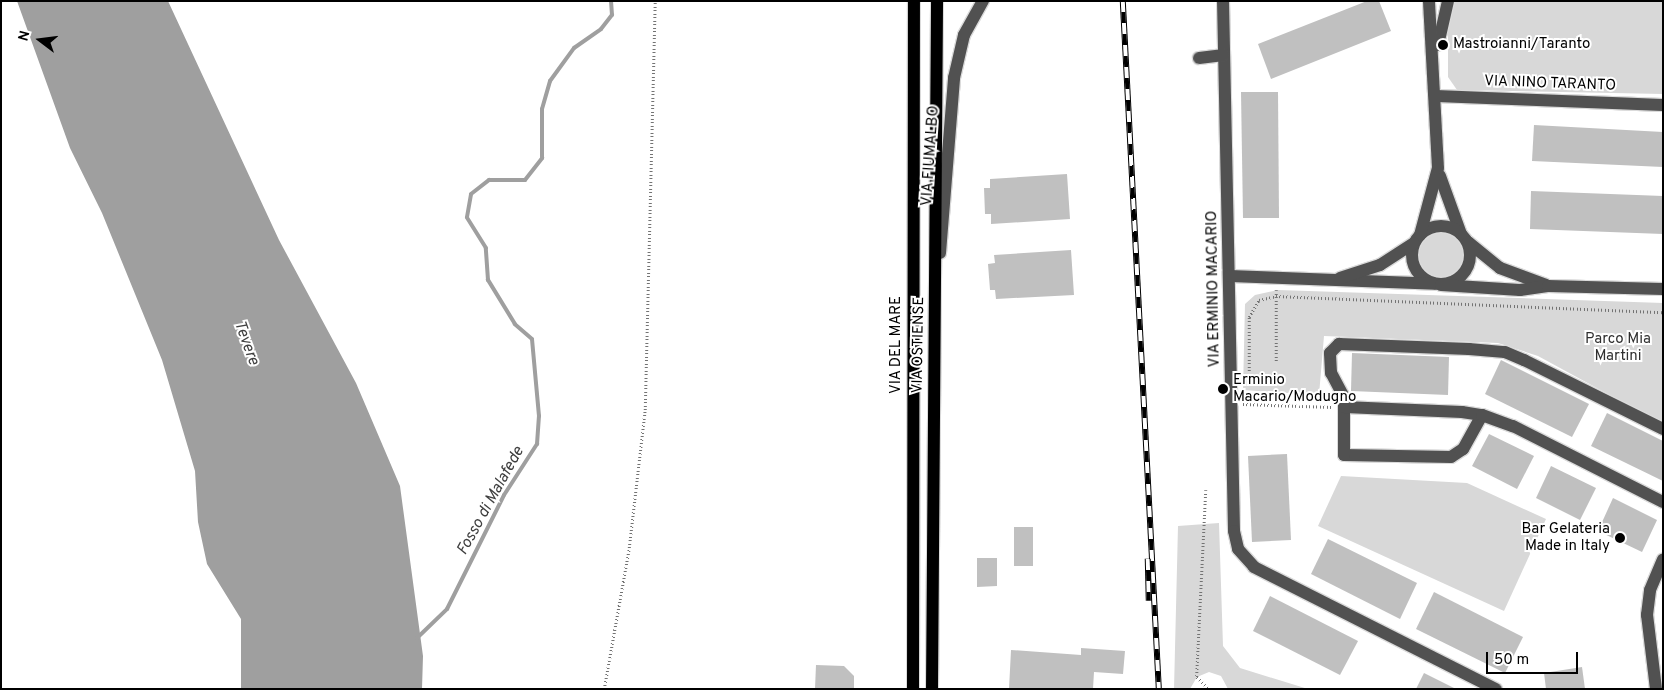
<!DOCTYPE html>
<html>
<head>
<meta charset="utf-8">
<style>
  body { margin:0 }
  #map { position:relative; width:1664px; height:690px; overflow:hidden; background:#fff; font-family:Overpass,sans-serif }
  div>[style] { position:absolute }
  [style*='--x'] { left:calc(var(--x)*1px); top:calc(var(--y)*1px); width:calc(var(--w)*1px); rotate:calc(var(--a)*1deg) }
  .green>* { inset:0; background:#d8d8d8 }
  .round { border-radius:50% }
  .water>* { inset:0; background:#9f9f9f }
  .stream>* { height:4px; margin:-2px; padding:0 2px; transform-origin:2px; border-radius:2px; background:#9f9f9f }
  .building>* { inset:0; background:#c0c0c0 }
  .path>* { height:2.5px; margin-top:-1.25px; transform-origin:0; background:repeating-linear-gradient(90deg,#737373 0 1px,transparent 0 3.5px) }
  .roads { filter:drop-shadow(1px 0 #dbdbdb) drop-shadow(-1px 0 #dbdbdb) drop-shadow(0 1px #dbdbdb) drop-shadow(0 -1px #dbdbdb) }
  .minor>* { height:12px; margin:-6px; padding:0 6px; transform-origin:6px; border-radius:6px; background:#515151 }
  .minor>.ring { margin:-6px; padding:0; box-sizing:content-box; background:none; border:12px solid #515151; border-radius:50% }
  .major>* { height:12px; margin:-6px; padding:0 6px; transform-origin:6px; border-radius:6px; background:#000 }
  .rail>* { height:5.5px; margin-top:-2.75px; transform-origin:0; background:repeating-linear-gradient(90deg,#fff 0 11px,#000 0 22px); box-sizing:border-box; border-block:1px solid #000 }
  .dots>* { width:14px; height:14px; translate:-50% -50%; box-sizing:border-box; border:2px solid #fff; border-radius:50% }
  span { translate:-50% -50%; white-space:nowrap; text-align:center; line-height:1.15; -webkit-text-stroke:4px #fff; paint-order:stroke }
  .poi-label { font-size:15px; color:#000 }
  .left { translate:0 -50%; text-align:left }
  .right { translate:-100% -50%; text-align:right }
  .street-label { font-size:15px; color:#000 }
  .park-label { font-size:15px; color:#2f2f2f }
  .water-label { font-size:16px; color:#404040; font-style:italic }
  .frame { position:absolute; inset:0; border:2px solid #000; pointer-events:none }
  .north { position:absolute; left:15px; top:15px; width:50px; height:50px; -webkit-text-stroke:4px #fff; paint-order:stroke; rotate:285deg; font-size:14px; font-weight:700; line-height:20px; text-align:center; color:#000 }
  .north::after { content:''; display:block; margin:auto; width:18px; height:22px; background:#000; clip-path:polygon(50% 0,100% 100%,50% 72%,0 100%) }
  .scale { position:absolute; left:1486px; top:652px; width:92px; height:22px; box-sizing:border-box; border:2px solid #000; border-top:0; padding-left:6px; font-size:15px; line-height:18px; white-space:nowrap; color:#000; -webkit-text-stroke:4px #fff; paint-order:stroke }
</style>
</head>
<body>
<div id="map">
  <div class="green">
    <i style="clip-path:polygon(1453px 1px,1663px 1px,1663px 94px,1457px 90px,1448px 77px,1448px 31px)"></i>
    <i class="round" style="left:1418px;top:231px;width:48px;height:48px"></i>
    <i style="clip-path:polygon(1278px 290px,1663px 303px,1663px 424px,1538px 356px,1498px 343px,1324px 336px,1319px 395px,1243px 390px,1245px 304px,1255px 295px)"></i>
    <i style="clip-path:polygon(1341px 476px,1467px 483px,1546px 519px,1504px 611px,1318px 526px)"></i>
    <i style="clip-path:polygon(1219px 523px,1223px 646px,1240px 668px,1308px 689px,1228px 689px,1221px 676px,1209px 672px,1197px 677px,1190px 689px,1174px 689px,1178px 526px)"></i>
  </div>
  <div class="water">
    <i style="clip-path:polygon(17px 1px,168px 1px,279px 240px,356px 383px,400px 486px,423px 656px,422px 689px,241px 689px,241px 619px,207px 564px,198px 522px,195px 471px,162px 360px,102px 213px,70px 148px)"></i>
  </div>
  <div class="stream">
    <i style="--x:417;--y:638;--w:42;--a:-44"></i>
    <i style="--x:447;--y:609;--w:127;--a:-63.4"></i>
    <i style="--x:504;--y:495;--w:61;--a:-57.1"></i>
    <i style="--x:537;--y:444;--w:28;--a:-86"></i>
    <i style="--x:539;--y:416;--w:77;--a:-95.2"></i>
    <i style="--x:532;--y:339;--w:23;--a:-139"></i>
    <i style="--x:515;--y:324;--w:52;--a:-121.5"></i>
    <i style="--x:488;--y:280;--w:32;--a:-94"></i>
    <i style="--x:486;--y:248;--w:36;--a:-122"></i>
    <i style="--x:467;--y:217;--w:23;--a:-80"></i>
    <i style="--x:471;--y:194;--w:23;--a:-38"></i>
    <i style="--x:489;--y:180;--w:36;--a:0"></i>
    <i style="--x:525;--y:180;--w:28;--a:-52"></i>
    <i style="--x:542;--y:158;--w:49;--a:-90"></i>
    <i style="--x:542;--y:109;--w:29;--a:-74"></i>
    <i style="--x:550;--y:81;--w:41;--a:-54"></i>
    <i style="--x:574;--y:48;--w:33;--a:-35"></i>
    <i style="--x:601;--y:29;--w:18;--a:-52"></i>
    <i style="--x:612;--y:15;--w:14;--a:-94"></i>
  </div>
  <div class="building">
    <i style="clip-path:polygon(1367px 1px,1379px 1px,1391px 31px,1271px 79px,1258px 44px)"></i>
    <i style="clip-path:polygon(1241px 92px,1278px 92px,1279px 218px,1243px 218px)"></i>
    <i style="clip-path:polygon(1534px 125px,1663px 132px,1663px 167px,1532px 161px)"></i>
    <i style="clip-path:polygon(1067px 174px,1070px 219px,991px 224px,991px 214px,985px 214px,984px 188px,990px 188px,990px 179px)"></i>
    <i style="clip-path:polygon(1531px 191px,1663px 196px,1663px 234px,1530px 229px)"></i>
    <i style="clip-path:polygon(1071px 250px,1074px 295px,996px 299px,995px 290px,990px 290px,988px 264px,995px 263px,994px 255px)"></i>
    <i style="clip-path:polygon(1352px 353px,1449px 357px,1448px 395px,1351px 391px)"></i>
    <i style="clip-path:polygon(1501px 360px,1589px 404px,1572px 437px,1485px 394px)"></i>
    <i style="clip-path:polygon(1607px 413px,1663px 441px,1663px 481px,1591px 446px)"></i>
    <i style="clip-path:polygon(1489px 434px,1534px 456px,1517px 489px,1472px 466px)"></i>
    <i style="clip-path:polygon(1287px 454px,1291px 540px,1252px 542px,1248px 456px)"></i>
    <i style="clip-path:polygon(1551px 466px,1596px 488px,1580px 520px,1536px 498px)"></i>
    <i style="clip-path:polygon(1613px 498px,1657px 520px,1642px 552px,1598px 531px)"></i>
    <i style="clip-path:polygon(1014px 527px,1033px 527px,1033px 566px,1014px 566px)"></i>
    <i style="clip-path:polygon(1328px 539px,1417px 583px,1400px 619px,1311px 574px)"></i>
    <i style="clip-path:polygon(977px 558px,997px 558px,997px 586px,977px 587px)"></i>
    <i style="clip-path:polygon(1434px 592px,1523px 637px,1505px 673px,1416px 629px)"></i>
    <i style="clip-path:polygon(1270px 596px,1358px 641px,1340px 675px,1253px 631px)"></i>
    <i style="clip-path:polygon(1081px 648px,1125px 651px,1123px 674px,1094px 672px,1093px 689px,1009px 689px,1011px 650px,1081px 655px)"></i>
    <i style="clip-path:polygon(816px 665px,844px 666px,854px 676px,854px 689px,815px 689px)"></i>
    <i style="clip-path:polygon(1582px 667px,1585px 689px,1546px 689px,1544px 673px)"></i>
    <i style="clip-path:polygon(1424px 673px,1456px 689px,1416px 689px)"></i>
  </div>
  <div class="path">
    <i style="--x:1276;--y:361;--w:71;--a:-90"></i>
    <i style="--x:1249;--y:385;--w:68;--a:-90"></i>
    <i style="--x:1249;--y:317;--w:20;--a:-60"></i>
    <i style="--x:1259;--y:300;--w:17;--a:-13"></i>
    <i style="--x:1276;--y:296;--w:387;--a:2.4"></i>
    <i style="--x:1243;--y:404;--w:90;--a:1.9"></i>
    <i style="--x:1206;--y:490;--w:187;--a:92.8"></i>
    <i style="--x:1197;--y:677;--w:17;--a:45"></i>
    <i style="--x:604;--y:689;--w:143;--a:-79.9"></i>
    <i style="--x:629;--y:548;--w:139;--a:-83.4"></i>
    <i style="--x:645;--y:410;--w:409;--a:-88.6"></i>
  </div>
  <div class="roads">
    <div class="minor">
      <i style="--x:1223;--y:1;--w:530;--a:88.81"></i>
      <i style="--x:1234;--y:531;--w:18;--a:77"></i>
      <i style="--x:1238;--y:549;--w:24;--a:48"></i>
      <i style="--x:1254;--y:567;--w:271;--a:26.8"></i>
      <i style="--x:1438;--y:45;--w:45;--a:-77.2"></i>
      <i style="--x:1199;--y:58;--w:25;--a:-7"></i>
      <i style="--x:1436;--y:96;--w:227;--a:2.3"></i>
      <i style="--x:1440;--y:176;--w:62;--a:70.1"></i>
      <i class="ring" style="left:1412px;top:226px;width:46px;height:46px"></i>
      <i style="--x:1420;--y:235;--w:69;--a:-75"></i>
      <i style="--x:1438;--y:168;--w:167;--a:-93.1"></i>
      <i style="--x:1468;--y:242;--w:41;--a:39.1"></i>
      <i style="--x:1500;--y:268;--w:49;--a:20.3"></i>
      <i style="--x:940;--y:253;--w:176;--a:-85.4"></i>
      <i style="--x:954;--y:78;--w:44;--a:-76.9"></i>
      <i style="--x:964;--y:35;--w:39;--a:-61"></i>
      <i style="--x:1230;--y:276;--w:205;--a:2.2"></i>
      <i style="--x:1340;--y:278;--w:42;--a:-18"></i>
      <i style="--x:1380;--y:265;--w:40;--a:-32.9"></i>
      <i style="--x:1441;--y:285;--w:79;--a:3.6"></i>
      <i style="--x:1520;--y:290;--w:28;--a:-8"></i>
      <i style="--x:1548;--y:286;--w:115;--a:1.5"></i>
      <i style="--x:1344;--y:407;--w:8;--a:-83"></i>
      <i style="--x:1345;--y:399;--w:30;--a:-118"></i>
      <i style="--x:1331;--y:373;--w:20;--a:-93"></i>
      <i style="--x:1330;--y:353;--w:13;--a:-45"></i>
      <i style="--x:1339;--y:344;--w:130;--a:2.2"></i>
      <i style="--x:1469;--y:349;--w:36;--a:5"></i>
      <i style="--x:1505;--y:352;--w:21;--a:23"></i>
      <i style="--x:1524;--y:360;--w:155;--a:26.4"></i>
      <i style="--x:1482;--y:415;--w:39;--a:119"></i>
      <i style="--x:1463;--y:449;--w:14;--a:146"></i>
      <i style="--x:1451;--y:457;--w:107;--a:-178.9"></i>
      <i style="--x:1344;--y:455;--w:48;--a:-90"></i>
      <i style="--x:1344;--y:407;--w:118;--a:2.4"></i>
      <i style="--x:1462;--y:412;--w:20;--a:9"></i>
      <i style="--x:1482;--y:415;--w:33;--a:20"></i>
      <i style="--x:1513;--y:426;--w:168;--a:26.9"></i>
      <i style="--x:1656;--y:689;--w:75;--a:-96.9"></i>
      <i style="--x:1647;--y:615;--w:25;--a:-83"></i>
      <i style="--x:1650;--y:590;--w:33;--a:-67"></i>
    </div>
    <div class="major">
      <i style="--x:913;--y:689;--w:688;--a:-89.92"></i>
      <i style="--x:932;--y:689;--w:688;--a:-89.58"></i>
    </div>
  </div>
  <div class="rail">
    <i style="--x:1123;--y:1;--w:689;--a:87"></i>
    <i style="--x:1148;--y:559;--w:42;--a:88.6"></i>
  </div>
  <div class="dots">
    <i style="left:1443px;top:45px;background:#000"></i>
    <i style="left:1223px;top:389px;background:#000"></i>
    <i style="left:1620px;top:538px;background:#000"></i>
  </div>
  <div class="poi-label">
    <span class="left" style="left:1453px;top:45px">Mastroianni/Taranto</span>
    <span class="left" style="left:1233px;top:389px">Erminio<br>Macario/Modugno</span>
    <span class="right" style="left:1610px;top:538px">Bar Gelateria<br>Made in Italy</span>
  </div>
  <div class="street-label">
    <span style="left:1550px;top:84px;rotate:2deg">VIA NINO TARANTO</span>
    <span style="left:931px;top:156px;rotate:-86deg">VIA FIUMALBO</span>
    <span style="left:1214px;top:289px;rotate:-91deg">VIA ERMINIO MACARIO</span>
    <span style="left:897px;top:345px;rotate:-90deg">VIA DEL MARE</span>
    <span style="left:919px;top:345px;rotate:-89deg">VIA OSTIENSE</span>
  </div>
  <div class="park-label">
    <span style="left:1618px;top:348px">Parco Mia<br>Martini</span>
  </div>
  <div class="water-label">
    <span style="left:246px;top:343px;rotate:70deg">Tevere</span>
    <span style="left:491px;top:501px;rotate:-61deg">Fosso di Malafede</span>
  </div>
  <div class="frame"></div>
  <div class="north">N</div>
  <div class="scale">50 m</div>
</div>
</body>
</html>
